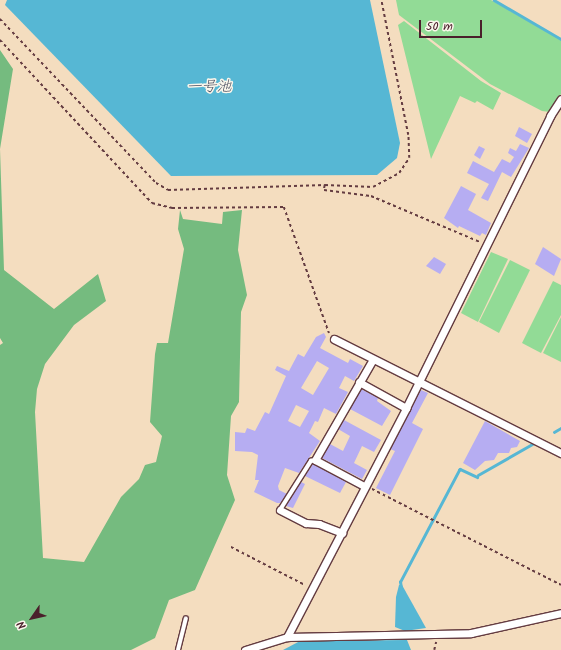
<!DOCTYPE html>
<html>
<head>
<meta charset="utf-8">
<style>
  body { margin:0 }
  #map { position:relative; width:561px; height:650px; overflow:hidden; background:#f4ddbf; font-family:Kalam,"Klee One",sans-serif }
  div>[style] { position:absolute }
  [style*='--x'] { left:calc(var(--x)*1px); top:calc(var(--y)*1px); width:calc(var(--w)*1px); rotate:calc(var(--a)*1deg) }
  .green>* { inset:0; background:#92db96 }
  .forest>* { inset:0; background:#75bb7f }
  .water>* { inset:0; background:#56b7d4 }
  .stream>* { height:2.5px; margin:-1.25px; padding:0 1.25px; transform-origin:1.25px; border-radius:1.25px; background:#56b7d4 }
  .building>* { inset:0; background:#b6adf2 }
  .path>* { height:1.5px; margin-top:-0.75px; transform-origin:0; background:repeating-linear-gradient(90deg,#643c41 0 3px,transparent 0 6px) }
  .roads { filter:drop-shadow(1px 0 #643c41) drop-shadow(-1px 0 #643c41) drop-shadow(0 1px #643c41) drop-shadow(0 -1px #643c41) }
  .lane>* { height:3.5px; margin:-1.75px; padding:0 1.75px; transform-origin:1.75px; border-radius:1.75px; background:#fff }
  .street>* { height:7px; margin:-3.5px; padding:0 3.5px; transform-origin:3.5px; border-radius:3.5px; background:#fff }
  span { translate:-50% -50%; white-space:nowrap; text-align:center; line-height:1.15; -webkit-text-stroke:3px #fbf7ec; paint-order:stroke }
  .water-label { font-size:15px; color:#4e5466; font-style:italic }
  .north { position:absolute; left:12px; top:598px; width:40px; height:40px; -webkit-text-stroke:3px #fbf7ec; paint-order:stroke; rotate:236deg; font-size:11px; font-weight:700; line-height:16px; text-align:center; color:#4a1f2b }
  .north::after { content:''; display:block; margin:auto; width:14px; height:18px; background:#4a1f2b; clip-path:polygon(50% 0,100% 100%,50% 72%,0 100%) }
  .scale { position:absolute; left:419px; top:20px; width:63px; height:18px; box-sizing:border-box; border:2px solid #4a1f2b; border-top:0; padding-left:5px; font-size:12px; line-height:14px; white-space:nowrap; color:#4a1f2b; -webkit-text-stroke:3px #fbf7ec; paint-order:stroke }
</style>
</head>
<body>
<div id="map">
  <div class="green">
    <i style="clip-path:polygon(396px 0,491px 0,561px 40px,561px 94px,550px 112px,542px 111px,490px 84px,399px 15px)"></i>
    <i style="clip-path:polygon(404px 21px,481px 81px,501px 93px,493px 110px,477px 101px,475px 103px,460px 96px,431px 159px,398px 25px)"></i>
    <i style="clip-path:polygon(491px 252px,508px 259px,478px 322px,461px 313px)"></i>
    <i style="clip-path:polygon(510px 260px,530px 270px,499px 333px,479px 322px)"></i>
    <i style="clip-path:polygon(553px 281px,561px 285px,561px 315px,541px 353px,522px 343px)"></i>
    <i style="clip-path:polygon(561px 317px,561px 362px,543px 353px)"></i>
  </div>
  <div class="forest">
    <i style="clip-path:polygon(0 50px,13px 69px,0 149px,4px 270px,54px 309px,98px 274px,106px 301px,74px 325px,45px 364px,37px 389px,35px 412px,43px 558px,84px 562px,121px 497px,139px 479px,145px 465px,156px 462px,162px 436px,150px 422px,155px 354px,157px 343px,168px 343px,184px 249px,178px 229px,180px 210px,183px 219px,222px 224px,223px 212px,242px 210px,238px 250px,247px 295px,241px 312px,239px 402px,231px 416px,227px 475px,235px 500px,195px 590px,169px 600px,155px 638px,131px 650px,0 650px,0 345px,3px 343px,0 338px)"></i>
  </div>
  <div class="water">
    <i style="clip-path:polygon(7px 0,370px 0,400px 143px,397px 158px,377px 175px,171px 176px,5px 5px)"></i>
    <i style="clip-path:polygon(399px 585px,402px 585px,426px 628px,405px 631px,395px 627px,396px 597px)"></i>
    <i style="clip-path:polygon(407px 640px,411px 650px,283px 650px,300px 641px)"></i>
  </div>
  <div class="stream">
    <i style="--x:494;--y:0;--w:78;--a:30.2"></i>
    <i style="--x:554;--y:432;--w:8;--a:-30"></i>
    <i style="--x:478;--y:475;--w:64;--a:-29.7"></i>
    <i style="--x:401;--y:588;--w:6;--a:-99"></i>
    <i style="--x:400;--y:582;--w:127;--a:-62.2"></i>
    <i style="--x:459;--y:470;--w:1;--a:-45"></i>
    <i style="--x:460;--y:469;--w:19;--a:25"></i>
  </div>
  <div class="building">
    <i style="clip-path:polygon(519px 127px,532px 134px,527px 143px,515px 136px)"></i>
    <i style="clip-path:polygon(520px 144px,529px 148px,511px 177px,502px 172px,488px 201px,481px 198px,489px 184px,467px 173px,473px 161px,494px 172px,502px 159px,510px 163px,514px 157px,508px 153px,510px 148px,516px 151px)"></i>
    <i style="clip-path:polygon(479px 146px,485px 149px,480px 159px,474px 155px)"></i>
    <i style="clip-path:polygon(461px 186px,476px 194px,468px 210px,491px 223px,486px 235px,482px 233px,480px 236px,459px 226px,458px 228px,444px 218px)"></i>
    <i style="clip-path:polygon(543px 247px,561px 259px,554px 276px,535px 264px)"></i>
    <i style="clip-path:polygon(434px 257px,446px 264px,440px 274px,426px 266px)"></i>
    <i style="clip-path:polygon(evenodd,324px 333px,326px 337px,320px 348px,348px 363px,350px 359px,363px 366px,354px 381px,345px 376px,339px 388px,348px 392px,336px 414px,324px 408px,318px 422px,315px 421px,309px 433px,320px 441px,299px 473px,285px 468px,278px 486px,279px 490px,287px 494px,280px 503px,277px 503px,254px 492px,259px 480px,255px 480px,258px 455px,252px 452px,235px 451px,235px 432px,245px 433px,247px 428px,255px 431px,265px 412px,269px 414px,286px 376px,275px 370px,277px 366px,289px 371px,298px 354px,304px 357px,316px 337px,324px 333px,317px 361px,329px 368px,313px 395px,301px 388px,317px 361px,324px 333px,296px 405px,309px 411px,300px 427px,288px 421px,296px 405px)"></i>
    <i style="clip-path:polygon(361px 389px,378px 398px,377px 401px,391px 411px,382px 426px,350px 409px)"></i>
    <i style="clip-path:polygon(421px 390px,428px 393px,412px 423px,423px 429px,390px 495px,376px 488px,395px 451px,390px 449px)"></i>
    <i style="clip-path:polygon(344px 420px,381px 440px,374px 452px,362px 446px,354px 463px,367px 470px,362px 479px,322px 458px,330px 444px,343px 451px,350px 436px,338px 429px)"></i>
    <i style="clip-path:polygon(485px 421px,520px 441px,517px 447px,511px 448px,509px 453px,498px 453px,494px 460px,485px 461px,475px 470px,463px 463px)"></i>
    <i style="clip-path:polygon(313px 464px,346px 482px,340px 493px,305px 476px)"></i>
    <i style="clip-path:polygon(301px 482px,305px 484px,293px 508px,286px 506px)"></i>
  </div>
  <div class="path">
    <i style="--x:0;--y:19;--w:226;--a:46.4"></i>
    <i style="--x:156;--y:183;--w:14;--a:30"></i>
    <i style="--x:168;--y:190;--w:157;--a:-1.8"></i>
    <i style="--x:325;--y:185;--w:5;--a:101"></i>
    <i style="--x:324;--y:190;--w:47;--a:7.3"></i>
    <i style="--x:371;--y:196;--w:118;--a:22.9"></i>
    <i style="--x:0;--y:40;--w:223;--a:47"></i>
    <i style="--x:152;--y:203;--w:21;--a:14"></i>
    <i style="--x:172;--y:208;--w:112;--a:-0.5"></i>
    <i style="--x:284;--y:207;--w:134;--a:70.3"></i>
    <i style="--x:325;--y:185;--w:48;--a:2.4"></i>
    <i style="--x:373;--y:187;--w:30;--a:-28"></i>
    <i style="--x:399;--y:173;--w:18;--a:-56"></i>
    <i style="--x:409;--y:158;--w:23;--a:-92"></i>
    <i style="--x:408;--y:135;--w:138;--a:-101.3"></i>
    <i style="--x:372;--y:489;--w:212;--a:26.9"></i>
    <i style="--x:231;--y:547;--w:83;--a:27.2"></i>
    <i style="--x:434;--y:650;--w:8;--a:-76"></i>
  </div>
  <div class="roads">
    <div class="lane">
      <i style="--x:280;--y:510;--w:58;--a:-57.7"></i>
      <i style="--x:311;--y:461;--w:4;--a:-14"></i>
      <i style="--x:178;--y:650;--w:32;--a:-76"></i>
    </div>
    <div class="street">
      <i style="--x:334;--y:339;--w:254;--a:26.7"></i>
      <i style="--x:359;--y:382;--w:54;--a:29"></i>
      <i style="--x:364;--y:486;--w:55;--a:-152"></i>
      <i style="--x:315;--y:460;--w:116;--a:-60.1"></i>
      <i style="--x:280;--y:510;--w:29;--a:27"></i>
      <i style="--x:306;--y:523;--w:13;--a:4"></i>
      <i style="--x:319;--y:524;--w:25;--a:21"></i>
      <i style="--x:287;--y:637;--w:258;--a:-62.5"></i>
      <i style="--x:406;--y:408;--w:326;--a:-63.7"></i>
      <i style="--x:550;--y:116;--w:20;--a:-57"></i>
      <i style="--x:245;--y:650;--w:44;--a:-17.2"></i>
      <i style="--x:287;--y:637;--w:184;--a:-1.2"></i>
      <i style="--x:471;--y:633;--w:92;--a:-12.5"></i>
    </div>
  </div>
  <div class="water-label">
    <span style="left:209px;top:88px">一号池</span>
  </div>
  <div class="north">N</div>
  <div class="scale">50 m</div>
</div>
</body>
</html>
